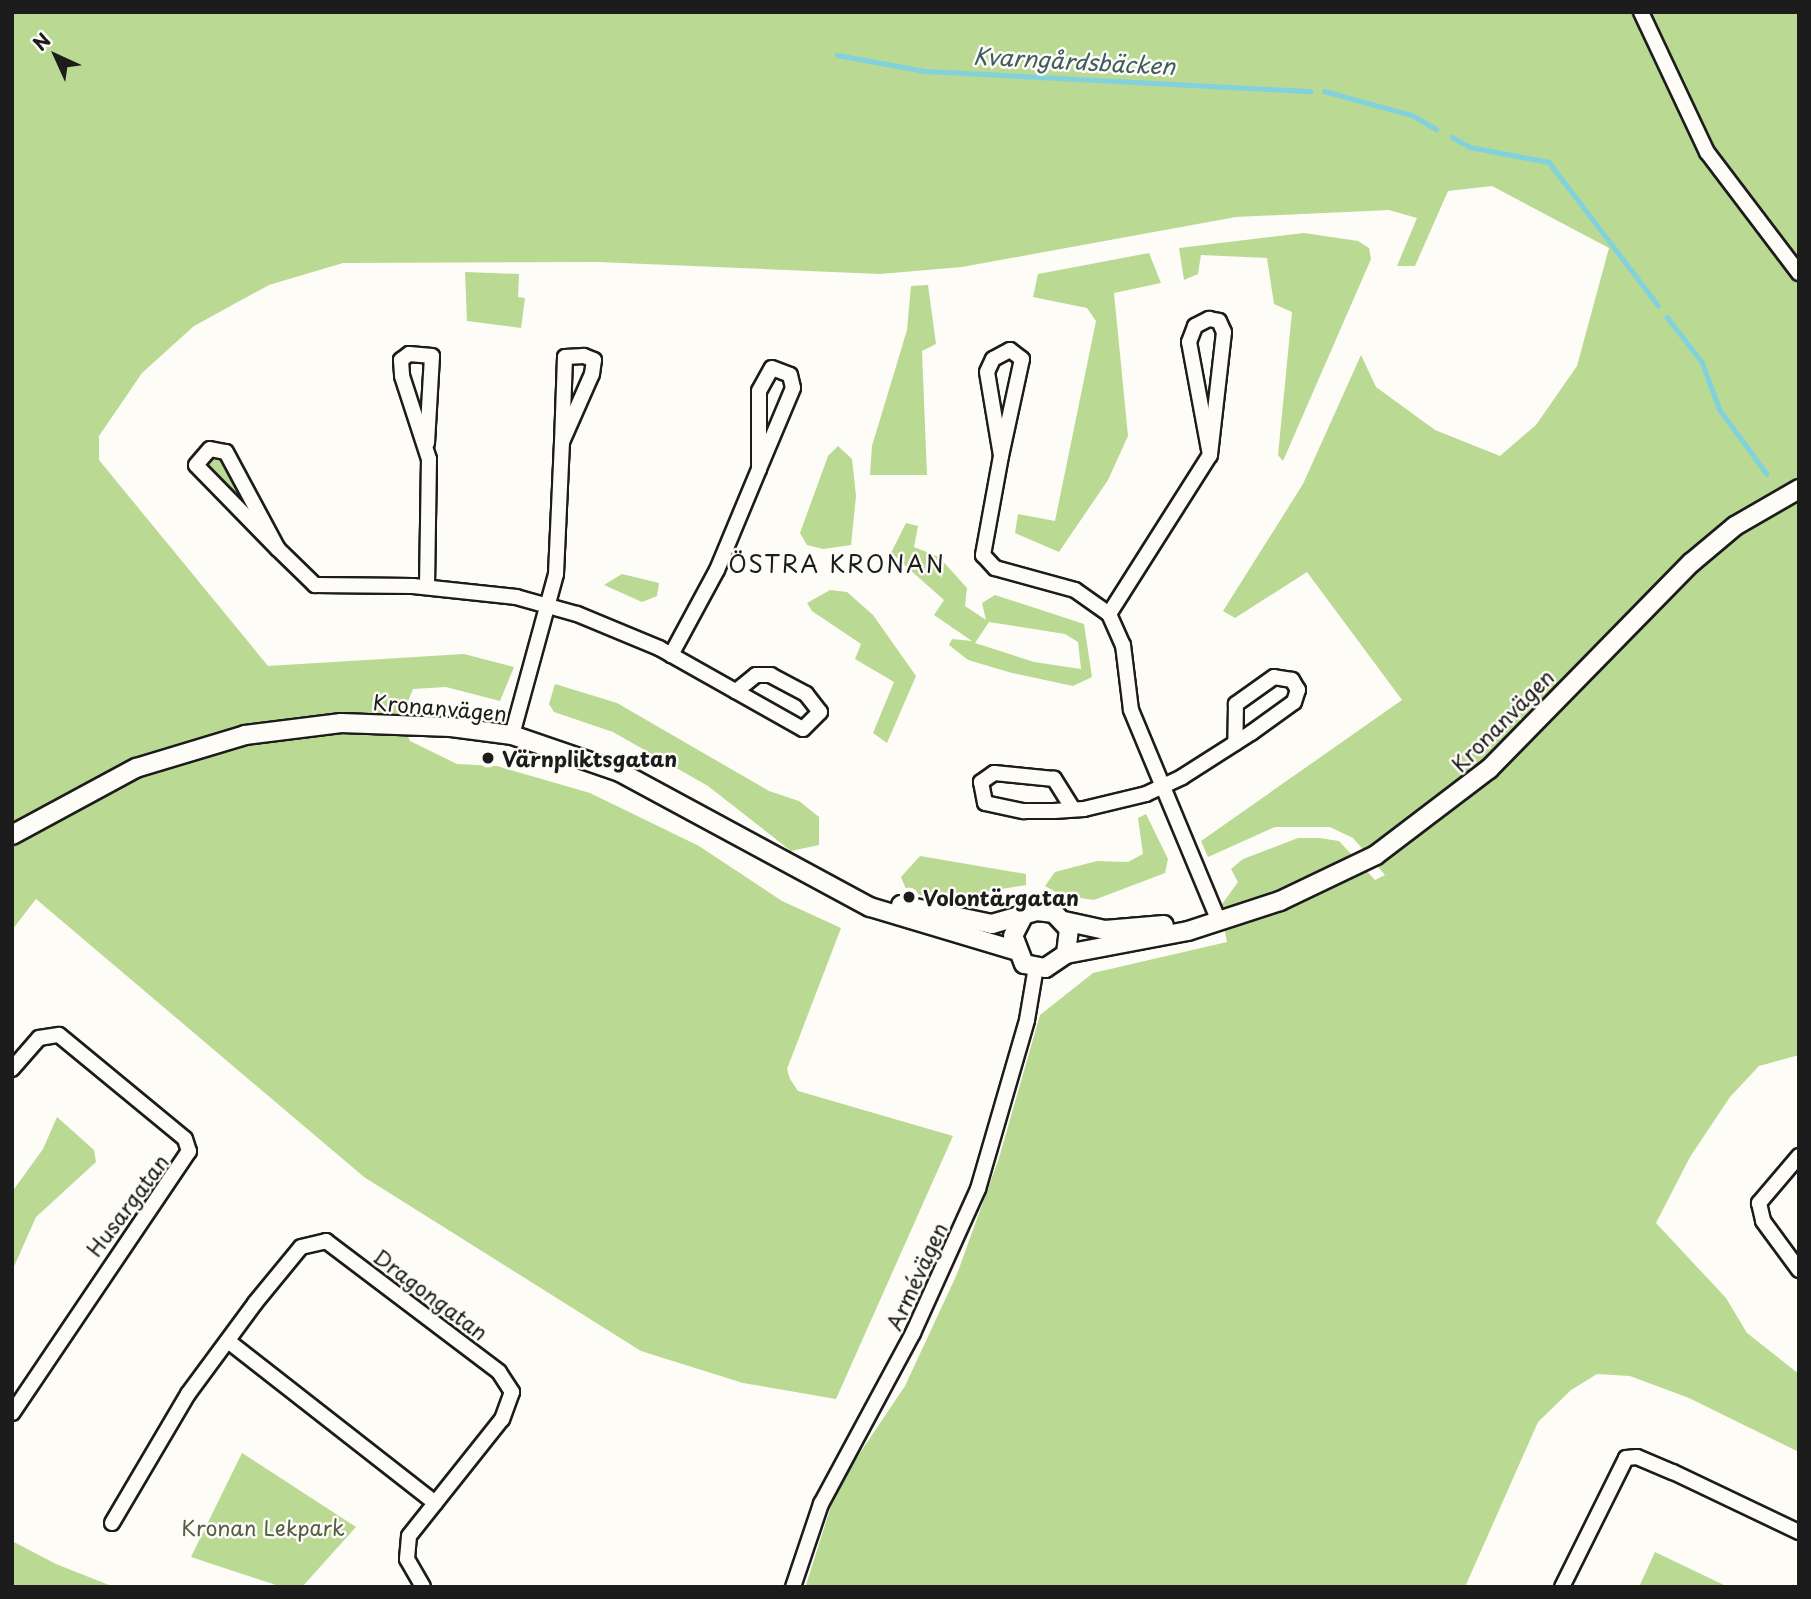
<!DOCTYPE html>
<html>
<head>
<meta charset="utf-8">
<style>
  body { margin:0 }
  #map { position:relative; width:1811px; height:1599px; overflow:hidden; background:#fdfcf7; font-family:"Playpen Sans",sans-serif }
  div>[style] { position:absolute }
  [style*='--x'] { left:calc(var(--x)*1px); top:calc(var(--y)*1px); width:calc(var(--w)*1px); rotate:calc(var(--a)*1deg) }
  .green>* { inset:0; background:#bad992 }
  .stream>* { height:4.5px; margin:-2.25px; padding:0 2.25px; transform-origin:2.25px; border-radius:2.25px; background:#81d2dd }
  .roads { filter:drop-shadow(2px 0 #1c1c1c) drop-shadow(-2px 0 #1c1c1c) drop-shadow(0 2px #1c1c1c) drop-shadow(0 -2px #1c1c1c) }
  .minor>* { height:14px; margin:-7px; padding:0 7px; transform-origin:7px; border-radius:7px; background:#fdfcf7 }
  .tertiary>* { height:18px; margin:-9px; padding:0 9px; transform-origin:9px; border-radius:9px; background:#fdfcf7 }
  .dots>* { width:19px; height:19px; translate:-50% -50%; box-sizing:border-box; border:4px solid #fdfcf7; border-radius:50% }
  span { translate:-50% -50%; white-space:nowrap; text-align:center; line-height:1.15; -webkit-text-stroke:5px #fdfcf7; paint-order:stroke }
  .street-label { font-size:21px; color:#1c1c1c }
  .poi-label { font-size:21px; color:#1c1c1c; font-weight:700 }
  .left { translate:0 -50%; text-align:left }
  .park-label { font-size:21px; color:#535e45 }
  .water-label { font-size:23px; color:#3f5c60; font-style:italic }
  .neighbourhood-label { font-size:23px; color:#1c1c1c; letter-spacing:2px }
  .frame { position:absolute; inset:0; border:14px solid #1c1c1c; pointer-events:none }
  .north { position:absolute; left:21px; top:21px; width:70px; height:70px; -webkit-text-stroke:5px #fdfcf7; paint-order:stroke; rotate:315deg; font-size:19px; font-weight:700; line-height:28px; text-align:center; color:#1c1c1c }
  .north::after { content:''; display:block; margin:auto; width:24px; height:32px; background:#1c1c1c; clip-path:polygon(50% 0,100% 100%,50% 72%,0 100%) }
</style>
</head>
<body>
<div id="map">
  <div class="green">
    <i style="clip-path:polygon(12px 12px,1799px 12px,1799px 1055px,1759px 1066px,1730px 1097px,1690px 1157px,1656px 1223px,1726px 1298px,1747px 1333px,1799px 1374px,1799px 1452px,1689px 1398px,1630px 1376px,1597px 1374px,1571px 1390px,1538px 1422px,1465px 1587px,806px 1585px,837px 1487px,905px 1386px,957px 1274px,999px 1158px,1040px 1015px,1093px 973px,1227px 942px,1220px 907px,1238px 882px,1231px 869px,1243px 859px,1298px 838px,1319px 838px,1339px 841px,1375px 880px,1385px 875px,1353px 838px,1330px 827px,1275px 827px,1208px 857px,1201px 841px,1402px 700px,1307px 572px,1235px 618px,1223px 611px,1303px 484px,1361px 355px,1376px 387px,1435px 430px,1500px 456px,1536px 425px,1577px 366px,1609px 248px,1492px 186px,1448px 191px,1415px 266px,1397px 266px,1417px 218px,1389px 210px,1236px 217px,962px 267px,880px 274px,598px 262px,343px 263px,269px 285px,194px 326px,142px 373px,99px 436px,99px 460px,268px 666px,464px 654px,514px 667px,500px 701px,446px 687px,413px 689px,400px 721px,410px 741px,457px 764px,497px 766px,590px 793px,699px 846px,782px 901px,841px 928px,787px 1069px,790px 1079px,798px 1091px,953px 1136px,836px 1399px,743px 1383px,641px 1351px,364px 1177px,36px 899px,12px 930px)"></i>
    <i style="clip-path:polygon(1304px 233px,1358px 241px,1369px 248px,1371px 259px,1283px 461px,1278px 455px,1292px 312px,1274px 304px,1267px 258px,1201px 255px,1198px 274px,1184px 280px,1179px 248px)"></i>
    <i style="clip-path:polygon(1149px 253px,1161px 283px,1114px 293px,1128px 436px,1108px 480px,1059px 552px,1015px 533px,1018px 514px,1055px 521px,1096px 321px,1087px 308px,1033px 297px,1038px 274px)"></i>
    <i style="clip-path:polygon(465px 272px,519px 274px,518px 297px,525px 298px,521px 328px,467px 321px)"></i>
    <i style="clip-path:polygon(928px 285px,936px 344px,922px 351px,927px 475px,870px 475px,872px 446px,907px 330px,911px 286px)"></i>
    <i style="clip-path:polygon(838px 446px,852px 459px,856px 496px,851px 545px,823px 549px,807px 545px,800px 533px,828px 456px)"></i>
    <i style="clip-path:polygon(211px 455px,224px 458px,240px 482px,250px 514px,205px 466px)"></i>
    <i style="clip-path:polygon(evenodd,906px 523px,918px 526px,914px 547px,939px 557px,967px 588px,965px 606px,986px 620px,982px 603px,995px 595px,1084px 624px,1092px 677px,1073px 686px,1012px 673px,968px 660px,949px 645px,952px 639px,972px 641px,934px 615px,944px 600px,891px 553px,906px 523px,989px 622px,1065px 634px,1078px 642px,1081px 669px,1034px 662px,975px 643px,989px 622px)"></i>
    <i style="clip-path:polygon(622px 574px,659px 583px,657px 596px,642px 602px,604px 585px)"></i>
    <i style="clip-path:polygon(830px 590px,847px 592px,873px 615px,916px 676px,887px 743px,873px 733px,894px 682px,855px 659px,861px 644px,812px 611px,807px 603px)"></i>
    <i style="clip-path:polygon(555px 684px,617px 703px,769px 791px,799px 801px,819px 817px,819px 845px,791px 851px,708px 786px,613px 732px,554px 712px,549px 704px)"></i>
    <i style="clip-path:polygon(1146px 814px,1168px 859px,1165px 873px,1094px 900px,1061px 895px,1045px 886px,1055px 872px,1097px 861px,1128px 862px,1143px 854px,1138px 818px)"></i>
    <i style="clip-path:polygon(920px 856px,1026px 874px,1026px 885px,941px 899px,923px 896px,906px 889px,901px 877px)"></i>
    <i style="clip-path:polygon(57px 1117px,94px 1150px,96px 1162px,36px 1217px,12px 1271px,12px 1192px,43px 1149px)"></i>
    <i style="clip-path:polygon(242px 1453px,356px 1527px,302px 1587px,282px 1587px,191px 1557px)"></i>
    <i style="clip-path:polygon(12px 1541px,56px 1564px,114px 1587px,12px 1587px)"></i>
    <i style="clip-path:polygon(1655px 1552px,1728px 1587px,1639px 1587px)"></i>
  </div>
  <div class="stream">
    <i style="--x:837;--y:55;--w:89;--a:10.3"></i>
    <i style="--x:925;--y:71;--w:386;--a:3"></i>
    <i style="--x:1324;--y:91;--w:91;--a:15.3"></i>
    <i style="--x:1412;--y:115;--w:28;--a:30"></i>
    <i style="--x:1452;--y:137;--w:21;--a:29"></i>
    <i style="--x:1470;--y:147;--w:80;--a:10.8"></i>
    <i style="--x:1549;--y:162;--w:180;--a:52.7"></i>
    <i style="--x:1667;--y:317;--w:57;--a:52.1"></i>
    <i style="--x:1702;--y:362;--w:51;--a:69.4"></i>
    <i style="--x:1720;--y:410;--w:79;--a:53.7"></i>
  </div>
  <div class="roads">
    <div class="minor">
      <i style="--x:1641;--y:12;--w:155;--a:64.8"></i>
      <i style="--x:1707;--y:152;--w:152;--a:52.8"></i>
      <i style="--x:427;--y:443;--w:87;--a:-86.7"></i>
      <i style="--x:432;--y:356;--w:23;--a:-175"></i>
      <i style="--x:409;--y:354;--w:10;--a:143"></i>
      <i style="--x:401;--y:360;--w:16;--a:86"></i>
      <i style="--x:402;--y:376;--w:87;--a:72"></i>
      <i style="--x:429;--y:459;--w:128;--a:90.9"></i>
      <i style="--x:1001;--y:456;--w:99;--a:-77.8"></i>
      <i style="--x:1022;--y:359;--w:15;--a:-143"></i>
      <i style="--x:1010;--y:350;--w:19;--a:152"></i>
      <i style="--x:993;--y:359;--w:14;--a:115"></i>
      <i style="--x:987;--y:372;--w:85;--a:80.5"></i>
      <i style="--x:1001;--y:456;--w:101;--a:100.3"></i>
      <i style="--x:983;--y:555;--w:18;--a:47"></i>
      <i style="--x:995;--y:568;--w:83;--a:15.4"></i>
      <i style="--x:1075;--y:590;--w:42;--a:35.2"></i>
      <i style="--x:1109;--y:614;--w:34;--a:66"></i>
      <i style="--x:1123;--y:645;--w:65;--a:83"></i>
      <i style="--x:1131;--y:710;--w:226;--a:67.4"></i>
      <i style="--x:278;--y:549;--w:117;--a:-134.3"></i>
      <i style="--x:196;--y:465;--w:21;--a:-49"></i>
      <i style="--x:210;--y:449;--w:16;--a:11"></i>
      <i style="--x:226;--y:452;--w:110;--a:61.8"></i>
      <i style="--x:278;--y:549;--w:52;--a:44.2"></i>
      <i style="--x:315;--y:585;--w:98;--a:0.6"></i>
      <i style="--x:413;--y:586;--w:104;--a:6.1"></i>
      <i style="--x:516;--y:597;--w:63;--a:15.6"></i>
      <i style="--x:577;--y:614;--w:89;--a:22.5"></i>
      <i style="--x:659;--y:648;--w:165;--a:29.4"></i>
      <i style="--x:803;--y:729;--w:24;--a:-45"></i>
      <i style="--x:820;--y:712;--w:23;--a:-128"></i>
      <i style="--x:806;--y:694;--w:40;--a:-152"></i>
      <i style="--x:771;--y:675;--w:15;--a:180"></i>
      <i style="--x:756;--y:675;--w:26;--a:141"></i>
      <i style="--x:1109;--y:614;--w:188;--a:-57.6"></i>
      <i style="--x:1210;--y:455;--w:115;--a:-100.5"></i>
      <i style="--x:1189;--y:342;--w:17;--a:-69"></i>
      <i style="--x:1195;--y:326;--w:16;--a:-27"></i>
      <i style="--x:1209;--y:319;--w:10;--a:11"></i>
      <i style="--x:1219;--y:321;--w:12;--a:66"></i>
      <i style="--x:1224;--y:332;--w:124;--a:96.5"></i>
      <i style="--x:671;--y:655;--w:97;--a:-61.6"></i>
      <i style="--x:717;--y:570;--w:109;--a:-67.4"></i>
      <i style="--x:759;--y:469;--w:78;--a:-90"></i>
      <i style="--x:759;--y:391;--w:26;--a:-61"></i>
      <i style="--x:772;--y:368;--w:19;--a:21"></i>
      <i style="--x:790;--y:375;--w:13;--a:77"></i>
      <i style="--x:793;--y:388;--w:88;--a:112.8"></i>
      <i style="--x:512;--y:735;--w:167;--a:-74.7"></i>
      <i style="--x:556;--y:574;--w:132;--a:-87.4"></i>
      <i style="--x:562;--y:442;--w:74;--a:-66.2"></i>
      <i style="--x:592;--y:374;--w:14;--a:-82"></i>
      <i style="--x:594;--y:360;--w:11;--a:-158"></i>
      <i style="--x:584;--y:356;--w:19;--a:177"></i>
      <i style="--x:565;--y:357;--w:85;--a:92"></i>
      <i style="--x:1073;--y:809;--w:36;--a:-122"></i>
      <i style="--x:1054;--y:779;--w:60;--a:-174.3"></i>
      <i style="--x:994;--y:773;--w:16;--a:145"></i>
      <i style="--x:981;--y:782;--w:21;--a:79"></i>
      <i style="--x:985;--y:803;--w:40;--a:12"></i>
      <i style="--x:1024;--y:811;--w:30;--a:0"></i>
      <i style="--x:1054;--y:811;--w:30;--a:-4"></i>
      <i style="--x:1084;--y:809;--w:64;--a:-13.6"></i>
      <i style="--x:1146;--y:794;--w:40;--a:-25"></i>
      <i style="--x:1182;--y:777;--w:82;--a:-32.5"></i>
      <i style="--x:1251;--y:733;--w:53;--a:-35.8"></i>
      <i style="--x:1294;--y:702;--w:13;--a:-72"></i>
      <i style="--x:1298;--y:690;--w:12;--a:-121"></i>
      <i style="--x:1292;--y:680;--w:18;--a:-171"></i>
      <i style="--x:1274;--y:677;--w:47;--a:144.6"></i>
      <i style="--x:1236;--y:704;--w:39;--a:91"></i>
      <i style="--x:12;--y:1069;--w:41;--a:-48.9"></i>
      <i style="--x:39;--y:1038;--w:20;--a:-9"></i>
      <i style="--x:59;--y:1035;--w:163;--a:39.5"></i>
      <i style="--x:185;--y:1139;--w:13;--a:72"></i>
      <i style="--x:189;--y:1151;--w:316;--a:124"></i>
      <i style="--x:1799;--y:1156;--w:62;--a:130.4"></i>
      <i style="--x:1759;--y:1203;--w:18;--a:77"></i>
      <i style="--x:1763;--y:1221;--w:61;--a:53.7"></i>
      <i style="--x:228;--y:1341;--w:263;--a:38"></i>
      <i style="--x:112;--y:1523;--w:150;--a:-59.5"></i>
      <i style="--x:188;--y:1394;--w:113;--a:-53.6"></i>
      <i style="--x:255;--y:1303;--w:72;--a:-50.6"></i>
      <i style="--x:301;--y:1247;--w:26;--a:-13"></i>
      <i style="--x:326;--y:1241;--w:217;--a:37.1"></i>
      <i style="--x:499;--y:1372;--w:24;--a:57"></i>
      <i style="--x:512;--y:1392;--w:29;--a:110"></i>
      <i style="--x:502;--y:1419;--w:149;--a:128.5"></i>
      <i style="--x:409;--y:1536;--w:23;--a:95"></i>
      <i style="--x:407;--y:1559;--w:32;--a:60"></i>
      <i style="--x:793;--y:1587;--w:88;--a:-71.4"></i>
      <i style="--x:821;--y:1504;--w:194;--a:-61.7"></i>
      <i style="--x:913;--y:1333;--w:158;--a:-65.7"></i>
      <i style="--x:978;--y:1189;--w:176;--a:-73.8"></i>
      <i style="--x:1027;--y:1020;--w:54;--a:-80.4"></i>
      <i style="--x:1562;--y:1587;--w:144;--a:-63.6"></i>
      <i style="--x:1626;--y:1458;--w:11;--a:-5"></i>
      <i style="--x:1637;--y:1457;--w:39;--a:23"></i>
      <i style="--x:1673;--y:1472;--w:140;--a:25.5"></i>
    </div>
    <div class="tertiary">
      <i style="--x:12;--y:835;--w:141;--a:-28.4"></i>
      <i style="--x:136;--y:768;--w:114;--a:-16.8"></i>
      <i style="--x:245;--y:735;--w:97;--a:-7.1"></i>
      <i style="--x:341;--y:723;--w:110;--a:2.1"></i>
      <i style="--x:451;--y:727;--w:62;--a:7.5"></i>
      <i style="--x:512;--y:735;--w:114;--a:18.9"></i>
      <i style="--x:620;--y:772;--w:284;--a:28.4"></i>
      <i style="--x:870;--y:907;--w:150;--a:16.6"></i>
      <i style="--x:901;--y:905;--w:93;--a:11.8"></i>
      <i style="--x:992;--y:924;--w:47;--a:-16.1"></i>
      <i style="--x:1037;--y:911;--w:17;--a:7"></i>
      <i style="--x:1054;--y:913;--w:22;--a:47"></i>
      <i style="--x:1069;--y:929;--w:25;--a:97"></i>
      <i style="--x:1066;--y:954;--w:25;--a:146"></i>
      <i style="--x:1045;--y:968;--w:21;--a:-169"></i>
      <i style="--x:1024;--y:964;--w:30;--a:-111"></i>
      <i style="--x:1013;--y:936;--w:20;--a:-63"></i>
      <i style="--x:1064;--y:921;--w:42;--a:12.4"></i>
      <i style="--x:1105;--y:930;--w:59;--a:-4.8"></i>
      <i style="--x:1066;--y:954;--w:124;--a:-10.7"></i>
      <i style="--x:1188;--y:931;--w:97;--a:-18.1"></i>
      <i style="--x:1280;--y:901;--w:106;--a:-25.6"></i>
      <i style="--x:1376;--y:855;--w:142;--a:-37.3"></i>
      <i style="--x:1489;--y:769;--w:289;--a:-45.6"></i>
      <i style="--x:1691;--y:563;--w:57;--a:-40.1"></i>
      <i style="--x:1735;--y:526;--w:74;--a:-30"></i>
    </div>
  </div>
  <div class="dots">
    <i style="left:488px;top:758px;background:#1c1c1c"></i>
    <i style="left:909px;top:897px;background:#1c1c1c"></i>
  </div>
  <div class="street-label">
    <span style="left:440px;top:707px;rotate:5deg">Kronanvägen</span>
    <span style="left:1502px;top:720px;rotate:-45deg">Kronanvägen</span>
    <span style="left:127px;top:1205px;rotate:-53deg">Husargatan</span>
    <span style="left:916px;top:1276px;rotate:-65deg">Armévägen</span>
    <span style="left:431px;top:1294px;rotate:37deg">Dragongatan</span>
  </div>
  <div class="poi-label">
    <span class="left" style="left:502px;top:758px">Värnpliktsgatan</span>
    <span class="left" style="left:923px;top:897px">Volontärgatan</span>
  </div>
  <div class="park-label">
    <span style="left:263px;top:1527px">Kronan Lekpark</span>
  </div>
  <div class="water-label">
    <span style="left:1074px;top:61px;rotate:3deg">Kvarngårdsbäcken</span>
  </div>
  <div class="neighbourhood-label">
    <span style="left:837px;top:564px">ÖSTRA KRONAN</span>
  </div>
  <div class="frame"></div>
  <div class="north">N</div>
</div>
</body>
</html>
